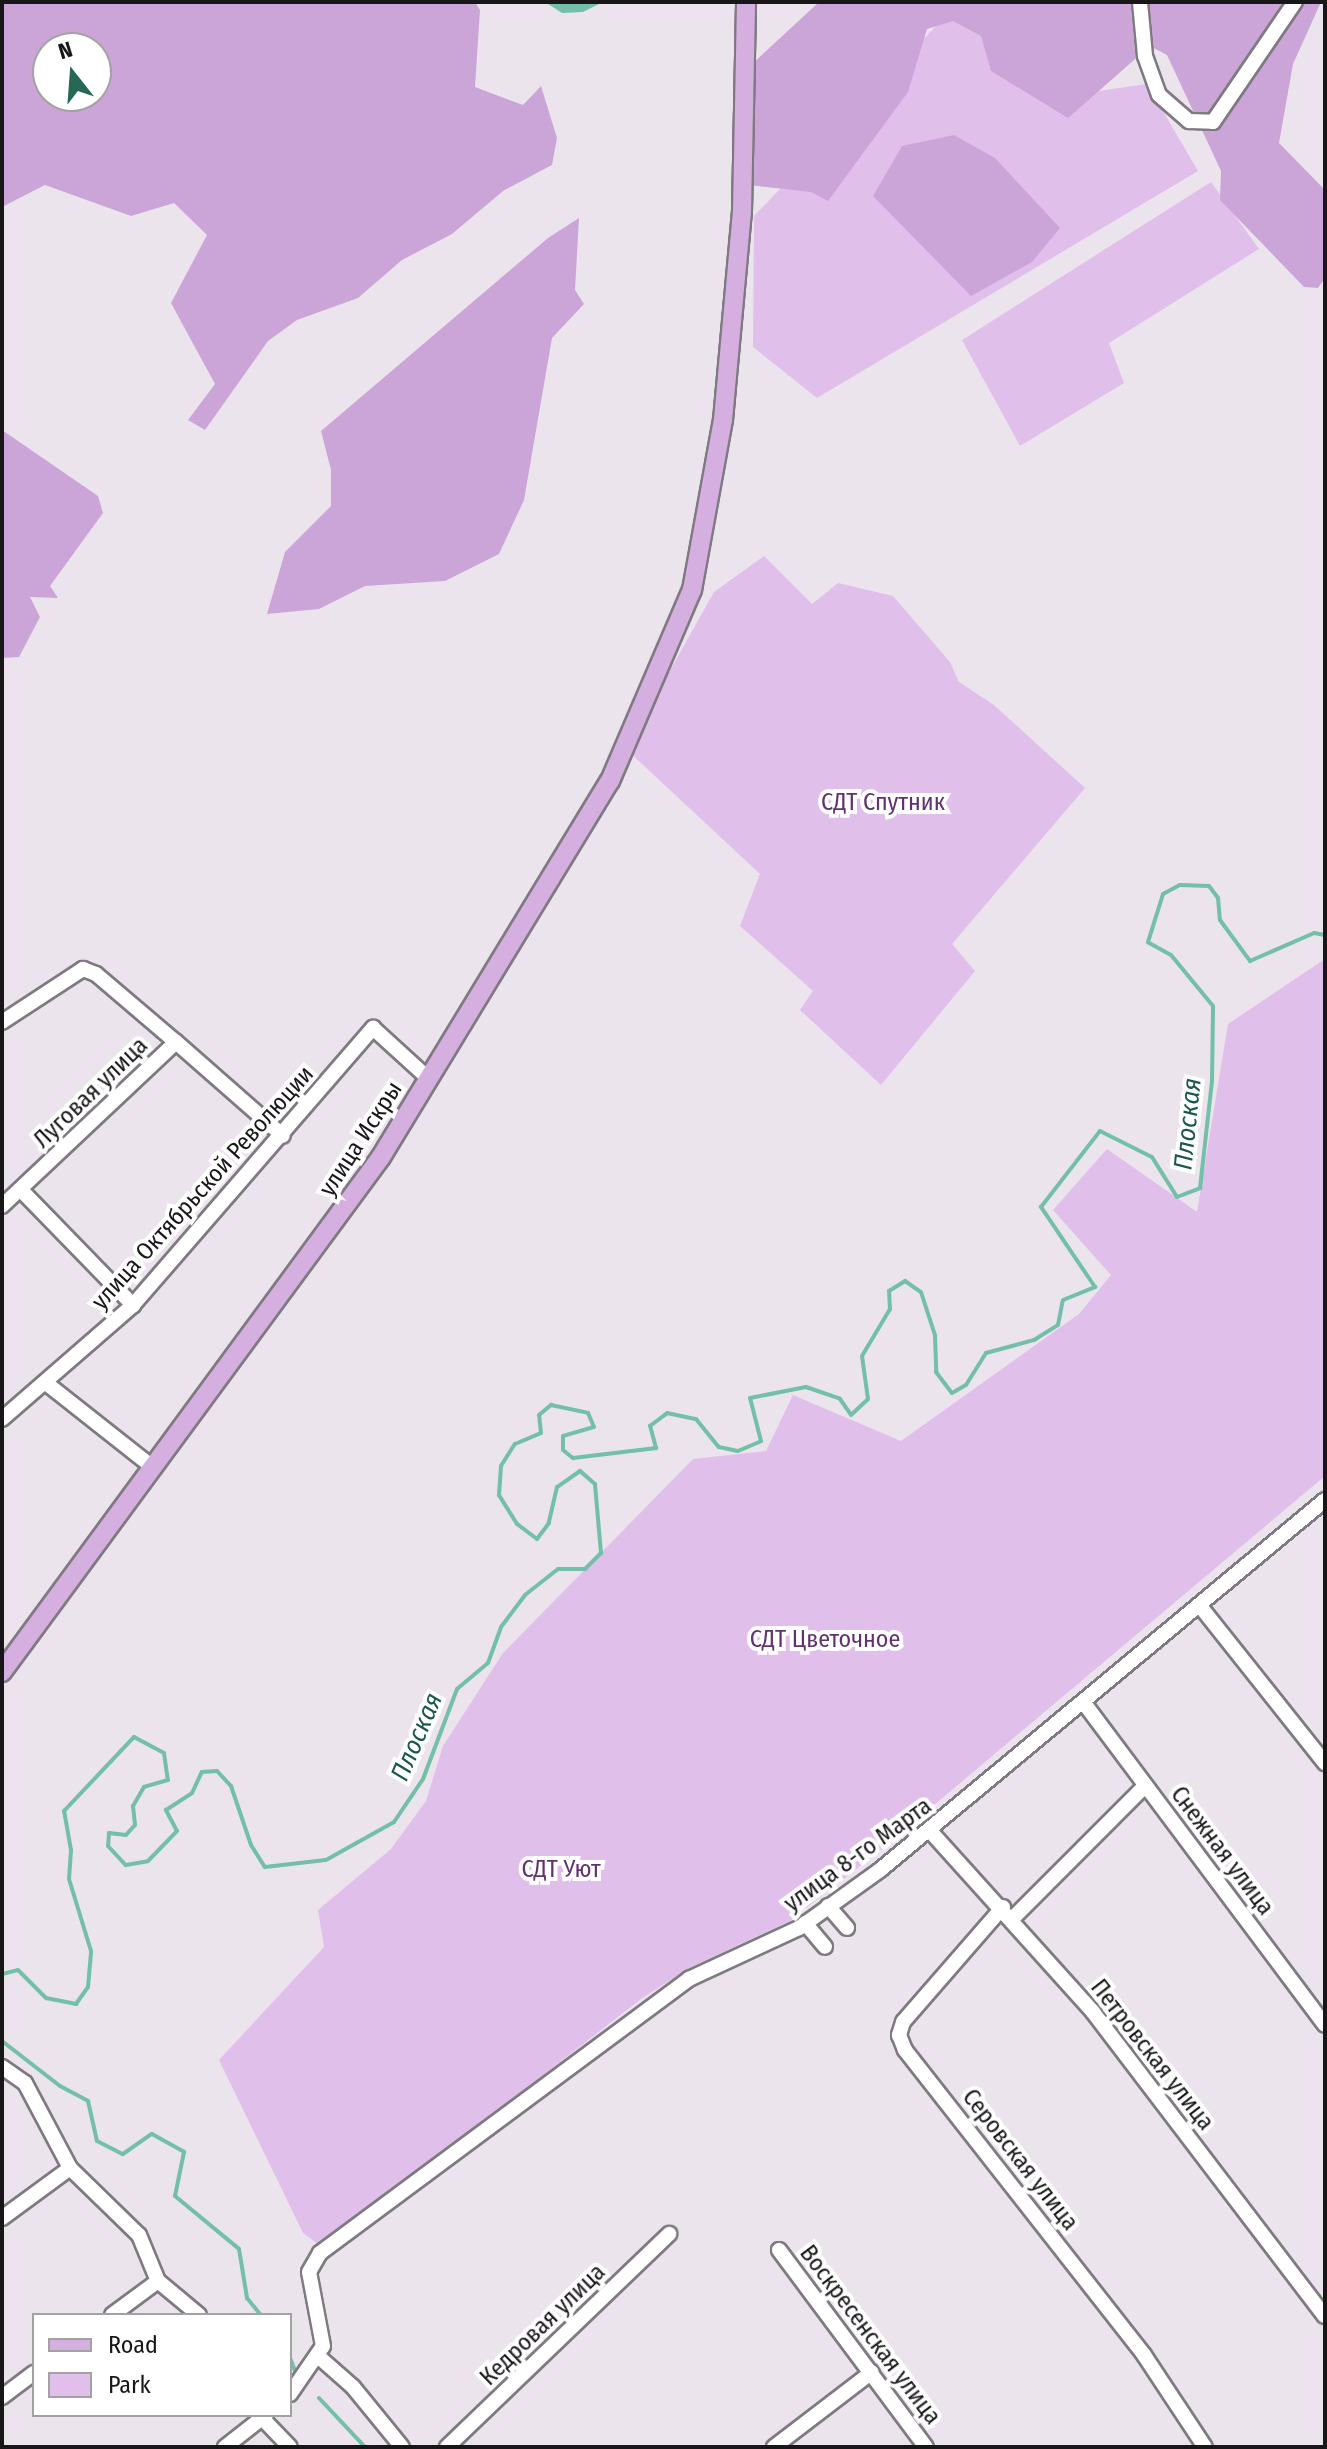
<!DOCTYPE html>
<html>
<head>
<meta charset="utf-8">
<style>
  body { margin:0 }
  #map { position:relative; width:1327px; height:2449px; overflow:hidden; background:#ebe4ed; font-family:"Fira Sans Condensed",sans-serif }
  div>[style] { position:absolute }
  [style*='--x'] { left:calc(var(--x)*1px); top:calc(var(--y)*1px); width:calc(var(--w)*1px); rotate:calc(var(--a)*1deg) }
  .green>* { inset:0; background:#e1bfeb }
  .forest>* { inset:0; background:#cca5d8 }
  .water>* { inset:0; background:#73bfa9 }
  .stream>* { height:4px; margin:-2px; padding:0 2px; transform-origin:2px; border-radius:2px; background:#73bfa9 }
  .roads { filter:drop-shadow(2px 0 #7f7981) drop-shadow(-2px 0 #7f7981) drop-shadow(0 2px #7f7981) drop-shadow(0 -2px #7f7981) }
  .minor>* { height:14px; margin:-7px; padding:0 7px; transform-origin:7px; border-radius:7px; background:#fff }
  .major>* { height:18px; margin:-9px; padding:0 9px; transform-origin:9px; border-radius:9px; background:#d6afe1 }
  span { translate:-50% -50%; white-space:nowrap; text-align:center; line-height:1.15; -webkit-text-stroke:8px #fff; paint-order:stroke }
  .park-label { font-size:24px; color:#613170 }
  .street-label { font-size:24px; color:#181619 }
  .water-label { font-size:26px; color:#1b5849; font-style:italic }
  .frame { position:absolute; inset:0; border:4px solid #181619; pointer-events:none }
  .legend { position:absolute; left:32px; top:2313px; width:260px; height:104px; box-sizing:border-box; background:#fff; border:2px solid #a3a2a3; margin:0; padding:10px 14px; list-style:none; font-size:24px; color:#181619 }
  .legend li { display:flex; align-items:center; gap:16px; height:40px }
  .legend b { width:40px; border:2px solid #a3a2a3 }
  .north { position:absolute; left:32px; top:32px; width:80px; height:80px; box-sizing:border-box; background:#fff; border:2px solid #a3a2a3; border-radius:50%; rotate:343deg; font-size:22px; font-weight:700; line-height:32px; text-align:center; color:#181619 }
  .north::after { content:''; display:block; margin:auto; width:28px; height:36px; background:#266756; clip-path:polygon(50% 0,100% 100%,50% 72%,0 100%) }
</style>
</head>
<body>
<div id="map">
  <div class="green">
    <i style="clip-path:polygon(959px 2px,1056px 97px,1147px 84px,1198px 171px,817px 398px,753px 347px,754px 216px)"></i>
    <i style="clip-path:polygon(1211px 182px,1259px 249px,1109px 343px,1124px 383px,1020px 446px,962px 340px)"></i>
    <i style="clip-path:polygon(764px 556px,812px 604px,838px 583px,893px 596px,950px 662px,959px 682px,994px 705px,1085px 788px,952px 944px,975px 971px,881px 1085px,800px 1010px,813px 991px,740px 926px,760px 874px,626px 749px,714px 592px)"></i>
    <i style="clip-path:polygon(1325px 959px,1325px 1476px,877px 1853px,807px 1907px,793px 1900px,792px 1920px,689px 1968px,641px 1999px,322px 2247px,303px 2233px,219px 2060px,324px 1947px,318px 1910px,391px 1849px,426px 1801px,443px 1746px,503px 1653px,693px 1459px,766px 1451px,793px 1395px,901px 1441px,1079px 1314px,1111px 1275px,1053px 1210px,1107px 1149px,1197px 1212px,1228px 1024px)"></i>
  </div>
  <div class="forest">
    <i style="clip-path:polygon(evenodd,2px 2px,475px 2px,480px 10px,475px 87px,523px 105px,541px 86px,557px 138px,552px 165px,503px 191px,452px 234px,402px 260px,358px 298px,297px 320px,268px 341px,205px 430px,188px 420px,215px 384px,171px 303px,207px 235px,174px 203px,131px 216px,45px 185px,2px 207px,2px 2px,48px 48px,96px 48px,96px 96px,48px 96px,48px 48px)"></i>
    <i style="clip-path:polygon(819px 2px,1321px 2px,1293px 64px,1279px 143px,1325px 190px,1325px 278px,1318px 288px,1304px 287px,1220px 200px,1221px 171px,1167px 55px,1150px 46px,1068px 118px,991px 71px,981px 36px,953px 21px,927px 29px,908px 92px,828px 201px,811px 192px,749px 185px,752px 64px)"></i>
    <i style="clip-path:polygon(954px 135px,995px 158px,1060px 228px,1032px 262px,971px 296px,873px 196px,902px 146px)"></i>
    <i style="clip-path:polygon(579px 218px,575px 290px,584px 304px,552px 338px,524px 500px,499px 554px,445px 581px,365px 586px,319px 609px,267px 614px,285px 552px,331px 506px,331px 470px,321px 431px,548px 238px)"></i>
    <i style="clip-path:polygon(2px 430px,98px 496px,103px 513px,50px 586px,58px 598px,30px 597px,40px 617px,19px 657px,2px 658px)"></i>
  </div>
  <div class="water">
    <i style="clip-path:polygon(545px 2px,603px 2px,583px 12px,562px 13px)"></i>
  </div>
  <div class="stream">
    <i style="--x:2;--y:1974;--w:16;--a:-14"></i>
    <i style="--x:18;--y:1970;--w:40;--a:45"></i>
    <i style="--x:46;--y:1998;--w:31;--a:11"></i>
    <i style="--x:76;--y:2004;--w:21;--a:-55"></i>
    <i style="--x:88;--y:1987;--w:36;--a:-85"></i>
    <i style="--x:91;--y:1951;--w:75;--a:-107"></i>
    <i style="--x:69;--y:1879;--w:29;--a:-86"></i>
    <i style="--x:71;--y:1850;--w:40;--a:-100"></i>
    <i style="--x:64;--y:1811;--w:102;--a:-46.6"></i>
    <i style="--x:134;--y:1737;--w:34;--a:28"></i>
    <i style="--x:164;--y:1753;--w:27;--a:82"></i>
    <i style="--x:168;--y:1780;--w:25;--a:164"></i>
    <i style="--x:144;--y:1787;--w:22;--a:120"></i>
    <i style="--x:133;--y:1806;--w:19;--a:84"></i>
    <i style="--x:135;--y:1825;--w:13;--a:132"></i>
    <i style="--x:126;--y:1835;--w:17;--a:-173"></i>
    <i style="--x:109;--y:1833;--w:13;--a:94"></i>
    <i style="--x:108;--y:1846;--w:26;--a:47"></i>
    <i style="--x:126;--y:1865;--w:22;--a:-10"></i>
    <i style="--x:148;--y:1861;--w:42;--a:-46"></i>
    <i style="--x:177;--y:1831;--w:24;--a:-118"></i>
    <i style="--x:166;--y:1810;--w:31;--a:-33"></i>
    <i style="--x:192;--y:1793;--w:23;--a:-65"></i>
    <i style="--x:202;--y:1772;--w:15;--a:-4"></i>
    <i style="--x:217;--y:1771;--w:21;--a:47"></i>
    <i style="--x:231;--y:1786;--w:62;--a:71.3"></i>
    <i style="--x:251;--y:1845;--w:26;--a:58"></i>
    <i style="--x:265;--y:1867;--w:61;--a:-6.5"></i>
    <i style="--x:326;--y:1860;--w:78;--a:-29.2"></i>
    <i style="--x:394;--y:1822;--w:52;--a:-56"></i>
    <i style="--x:423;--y:1779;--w:96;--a:-69.3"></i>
    <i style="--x:457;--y:1689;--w:40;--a:-40"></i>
    <i style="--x:488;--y:1663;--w:38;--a:-70"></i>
    <i style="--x:501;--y:1627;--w:40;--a:-53"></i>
    <i style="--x:525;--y:1595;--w:42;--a:-38.2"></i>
    <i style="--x:558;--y:1569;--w:27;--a:0"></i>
    <i style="--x:585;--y:1569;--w:23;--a:-45"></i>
    <i style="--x:601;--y:1553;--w:69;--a:-95"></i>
    <i style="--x:595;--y:1484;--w:20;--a:-139"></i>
    <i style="--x:580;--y:1471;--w:28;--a:145"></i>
    <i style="--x:557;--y:1487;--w:37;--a:103"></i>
    <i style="--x:549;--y:1523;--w:20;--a:127"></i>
    <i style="--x:537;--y:1539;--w:25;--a:-143"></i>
    <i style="--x:517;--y:1524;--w:34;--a:-122"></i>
    <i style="--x:499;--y:1495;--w:29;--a:-86"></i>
    <i style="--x:501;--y:1466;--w:26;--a:-58"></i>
    <i style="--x:515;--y:1444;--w:28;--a:-23"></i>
    <i style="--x:541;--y:1433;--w:18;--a:-96"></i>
    <i style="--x:539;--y:1415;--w:16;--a:-40"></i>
    <i style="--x:551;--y:1405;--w:38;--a:12"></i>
    <i style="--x:588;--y:1413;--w:15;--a:67"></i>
    <i style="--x:594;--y:1427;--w:32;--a:164"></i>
    <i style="--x:563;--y:1436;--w:14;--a:90"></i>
    <i style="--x:563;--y:1450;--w:13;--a:39"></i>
    <i style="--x:573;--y:1458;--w:84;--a:-6.9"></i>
    <i style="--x:656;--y:1448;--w:23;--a:-105"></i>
    <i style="--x:650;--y:1426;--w:21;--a:-37"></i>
    <i style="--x:667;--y:1413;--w:30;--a:12"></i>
    <i style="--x:696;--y:1419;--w:36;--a:51"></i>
    <i style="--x:719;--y:1447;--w:19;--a:12"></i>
    <i style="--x:738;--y:1451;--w:25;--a:-23"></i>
    <i style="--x:761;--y:1441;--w:44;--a:-104.3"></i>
    <i style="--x:750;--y:1398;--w:57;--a:-11.1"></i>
    <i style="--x:806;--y:1387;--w:36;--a:19"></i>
    <i style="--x:840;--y:1399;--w:19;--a:55"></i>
    <i style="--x:851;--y:1415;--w:23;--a:-43"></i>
    <i style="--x:868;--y:1399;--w:43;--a:-97.9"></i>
    <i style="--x:862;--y:1356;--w:55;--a:-59.2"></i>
    <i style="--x:890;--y:1309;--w:18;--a:-93"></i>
    <i style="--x:889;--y:1291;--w:19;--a:-32"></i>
    <i style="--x:905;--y:1281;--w:19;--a:35"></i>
    <i style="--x:921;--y:1292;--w:45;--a:72"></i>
    <i style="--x:935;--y:1335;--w:37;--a:88"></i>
    <i style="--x:936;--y:1372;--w:26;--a:53"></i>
    <i style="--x:952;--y:1393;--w:16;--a:-30"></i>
    <i style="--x:966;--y:1385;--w:38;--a:-58"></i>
    <i style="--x:986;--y:1353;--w:50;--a:-15.2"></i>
    <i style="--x:1034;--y:1340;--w:28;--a:-32"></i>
    <i style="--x:1058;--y:1325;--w:25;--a:-79"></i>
    <i style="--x:1063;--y:1300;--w:35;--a:-22"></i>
    <i style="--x:1095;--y:1287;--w:97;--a:-124"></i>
    <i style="--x:1041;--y:1207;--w:96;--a:-52.2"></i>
    <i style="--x:1100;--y:1131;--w:58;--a:26.6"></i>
    <i style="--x:1152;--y:1157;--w:47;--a:58"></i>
    <i style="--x:1177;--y:1197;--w:25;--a:-21"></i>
    <i style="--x:1200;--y:1188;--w:108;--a:-83.6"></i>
    <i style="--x:1212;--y:1081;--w:75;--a:-89.2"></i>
    <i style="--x:1213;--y:1006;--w:66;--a:-129.5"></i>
    <i style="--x:1171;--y:955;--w:26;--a:-151"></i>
    <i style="--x:1148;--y:942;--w:50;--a:-72.6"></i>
    <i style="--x:1163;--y:894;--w:19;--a:-28"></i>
    <i style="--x:1180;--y:885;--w:29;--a:2"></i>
    <i style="--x:1209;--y:886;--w:15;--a:53"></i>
    <i style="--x:1218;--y:898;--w:22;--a:85"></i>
    <i style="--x:1220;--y:920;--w:51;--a:53.8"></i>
    <i style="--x:1250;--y:961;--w:70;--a:-23.6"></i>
    <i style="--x:1314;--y:933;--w:11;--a:10"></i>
    <i style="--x:2;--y:2041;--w:73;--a:37.8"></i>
    <i style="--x:60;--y:2086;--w:32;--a:28"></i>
    <i style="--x:88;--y:2101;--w:41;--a:77.3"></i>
    <i style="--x:97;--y:2141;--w:29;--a:27"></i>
    <i style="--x:123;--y:2154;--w:35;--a:-35"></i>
    <i style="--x:152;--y:2134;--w:37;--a:29"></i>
    <i style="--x:184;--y:2152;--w:45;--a:101.6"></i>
    <i style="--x:175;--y:2196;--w:83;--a:39.6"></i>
    <i style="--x:239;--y:2249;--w:50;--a:80.7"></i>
    <i style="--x:247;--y:2298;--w:22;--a:51"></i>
    <i style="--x:290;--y:2358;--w:14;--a:69"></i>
    <i style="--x:319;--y:2398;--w:67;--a:46.8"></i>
  </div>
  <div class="roads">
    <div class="minor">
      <i style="--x:1140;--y:2;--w:54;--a:84.7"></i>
      <i style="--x:1145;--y:56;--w:41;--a:70.3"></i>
      <i style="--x:1159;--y:95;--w:40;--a:41"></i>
      <i style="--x:1189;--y:121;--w:24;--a:2"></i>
      <i style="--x:1213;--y:122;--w:145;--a:-55.7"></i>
      <i style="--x:2;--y:1022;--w:97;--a:-33.2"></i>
      <i style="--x:83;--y:969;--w:14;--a:21"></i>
      <i style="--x:96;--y:974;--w:105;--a:40.4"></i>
      <i style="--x:21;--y:1190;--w:161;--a:45.8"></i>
      <i style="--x:2;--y:1206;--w:239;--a:-43.3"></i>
      <i style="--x:176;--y:1042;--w:142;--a:41.3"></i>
      <i style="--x:46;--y:1383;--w:134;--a:38.3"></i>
      <i style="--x:2;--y:1419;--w:174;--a:-41"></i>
      <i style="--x:133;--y:1305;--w:367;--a:-49.1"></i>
      <i style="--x:373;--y:1028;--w:74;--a:42.3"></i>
      <i style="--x:1200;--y:1606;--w:201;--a:51.5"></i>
      <i style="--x:1084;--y:1703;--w:402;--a:53.2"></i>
      <i style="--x:931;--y:1832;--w:242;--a:48"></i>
      <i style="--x:1093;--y:2012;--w:382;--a:52.7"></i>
      <i style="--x:828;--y:1906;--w:29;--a:49"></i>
      <i style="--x:1003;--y:1907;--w:152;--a:131"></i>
      <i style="--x:903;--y:2022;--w:14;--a:107"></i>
      <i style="--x:899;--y:2035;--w:16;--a:68"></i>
      <i style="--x:905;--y:2050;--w:387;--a:51.9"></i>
      <i style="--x:1144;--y:2355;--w:110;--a:56.5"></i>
      <i style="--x:1013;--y:1918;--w:187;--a:-45"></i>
      <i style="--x:805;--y:1923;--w:31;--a:50"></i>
      <i style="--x:2;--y:2067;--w:28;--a:35"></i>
      <i style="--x:25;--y:2083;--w:96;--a:62.1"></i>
      <i style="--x:70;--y:2168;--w:96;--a:44.2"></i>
      <i style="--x:139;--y:2235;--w:50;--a:67.6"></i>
      <i style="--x:158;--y:2281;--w:53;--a:39.7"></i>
      <i style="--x:2;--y:2218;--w:84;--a:-36.3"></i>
      <i style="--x:779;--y:2250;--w:246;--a:53.3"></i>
      <i style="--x:112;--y:2315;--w:57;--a:-36.5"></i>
      <i style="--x:319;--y:2357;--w:45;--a:41.4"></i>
      <i style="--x:353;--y:2387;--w:77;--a:50.8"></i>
      <i style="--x:290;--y:2394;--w:58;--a:-55.5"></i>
      <i style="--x:323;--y:2346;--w:75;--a:-100.7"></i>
      <i style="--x:309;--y:2272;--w:22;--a:-60"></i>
      <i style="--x:320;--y:2253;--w:460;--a:-36.6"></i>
      <i style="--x:689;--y:1979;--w:121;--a:-24.9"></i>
      <i style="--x:799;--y:1928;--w:100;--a:-35.6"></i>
      <i style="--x:880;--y:1870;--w:579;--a:-39.74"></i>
      <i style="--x:2;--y:2397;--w:40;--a:-37"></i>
      <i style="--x:266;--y:2415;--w:5;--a:143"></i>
      <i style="--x:262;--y:2418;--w:40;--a:46"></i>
      <i style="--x:225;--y:2447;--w:47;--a:-38.1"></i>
      <i style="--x:447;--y:2447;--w:308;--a:-43.8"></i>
      <i style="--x:774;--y:2447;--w:123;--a:-37.4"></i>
    </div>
    <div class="major">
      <i style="--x:2;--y:1672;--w:639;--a:-53.65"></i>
      <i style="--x:381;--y:1157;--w:440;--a:-58.7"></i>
      <i style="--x:610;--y:781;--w:208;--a:-66.8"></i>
      <i style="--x:692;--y:590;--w:173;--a:-79.7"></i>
      <i style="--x:723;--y:420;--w:209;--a:-84.8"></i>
      <i style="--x:742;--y:212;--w:210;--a:-88.9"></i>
    </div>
  </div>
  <div class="park-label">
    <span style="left:883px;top:803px">СДТ Спутник</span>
    <span style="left:825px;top:1640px">СДТ Цветочное</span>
    <span style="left:561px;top:1870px">СДТ Уют</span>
  </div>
  <div class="street-label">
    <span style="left:91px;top:1093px;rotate:-44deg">Луговая улица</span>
    <span style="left:361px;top:1139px;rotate:-57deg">улица Искры</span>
    <span style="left:203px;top:1188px;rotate:-48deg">улица Октябрьской Революции</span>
    <span style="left:1222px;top:1851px;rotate:53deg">Снежная улица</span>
    <span style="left:858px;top:1855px;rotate:-36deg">улица 8-го Марта</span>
    <span style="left:1152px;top:2055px;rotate:52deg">Петровская улица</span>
    <span style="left:1020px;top:2160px;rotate:52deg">Серовская улица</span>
    <span style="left:543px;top:2325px;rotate:-44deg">Кедровая улица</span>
    <span style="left:870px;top:2335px;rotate:53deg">Воскресенская улица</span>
  </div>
  <div class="water-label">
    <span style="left:1188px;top:1124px;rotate:-84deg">Плоская</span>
    <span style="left:417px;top:1737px;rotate:-67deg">Плоская</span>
  </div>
  <div class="frame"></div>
  <ul class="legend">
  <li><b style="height:10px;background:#d6afe1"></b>Road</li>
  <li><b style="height:22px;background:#e1bfeb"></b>Park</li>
  </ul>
  <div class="north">N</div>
</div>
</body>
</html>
